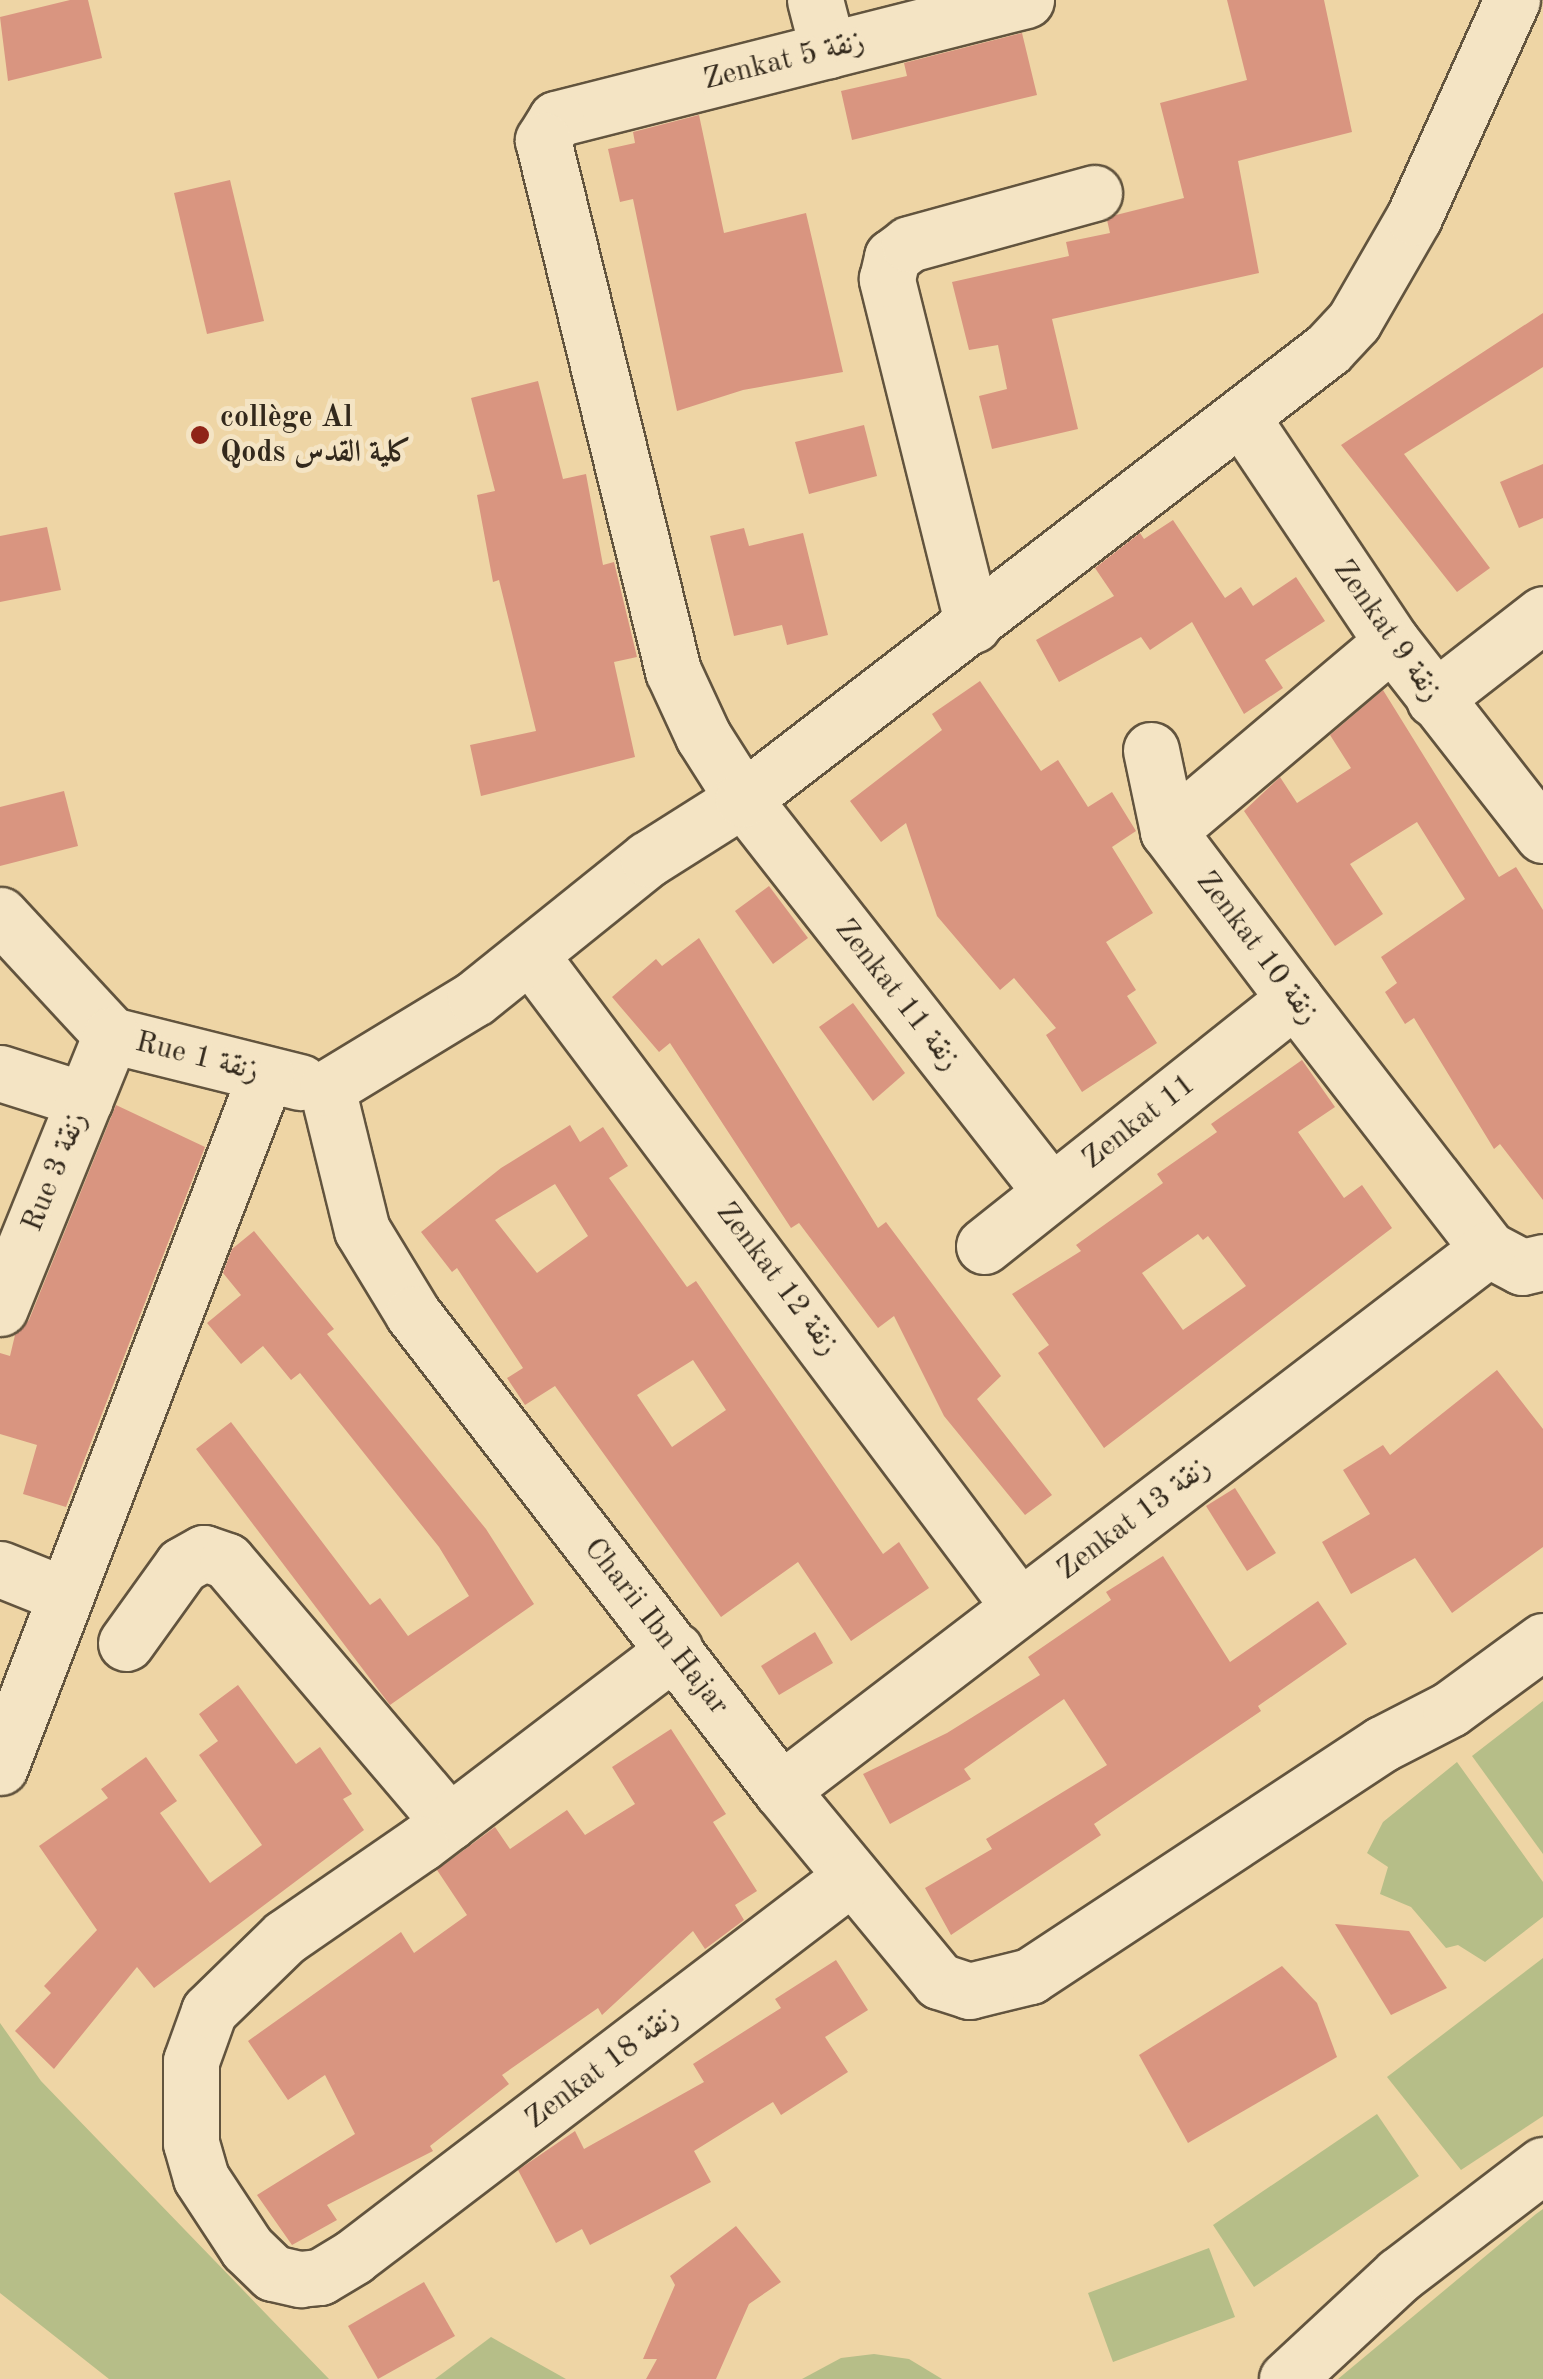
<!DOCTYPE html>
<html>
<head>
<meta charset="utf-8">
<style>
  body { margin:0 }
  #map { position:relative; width:1543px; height:2379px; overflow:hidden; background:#eed5a5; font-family:"Old Standard TT",Amiri,serif }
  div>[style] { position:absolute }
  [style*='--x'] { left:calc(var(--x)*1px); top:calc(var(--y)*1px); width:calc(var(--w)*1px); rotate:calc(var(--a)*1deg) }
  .green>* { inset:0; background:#b6be88 }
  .building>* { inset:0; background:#d99580 }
  .roads { filter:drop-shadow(2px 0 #62543e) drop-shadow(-2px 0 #62543e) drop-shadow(0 2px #62543e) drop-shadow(0 -2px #62543e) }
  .minor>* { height:55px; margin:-27.5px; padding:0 27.5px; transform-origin:27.5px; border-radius:27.5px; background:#f4e4c4 }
  .dots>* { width:28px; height:28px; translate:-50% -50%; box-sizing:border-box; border:5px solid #f4e4c4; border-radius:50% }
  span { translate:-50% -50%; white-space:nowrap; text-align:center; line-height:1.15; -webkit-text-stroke:10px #f4e4c4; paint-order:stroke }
  .street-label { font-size:30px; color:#33291c }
  .poi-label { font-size:30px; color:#33291c; font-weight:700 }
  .left { translate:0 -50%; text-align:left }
</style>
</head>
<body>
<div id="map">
  <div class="green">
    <i style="clip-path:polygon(1543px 1701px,1543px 1854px,1472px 1756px)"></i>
    <i style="clip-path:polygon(1457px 1762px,1543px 1882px,1543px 1917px,1485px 1962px,1458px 1945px,1446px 1948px,1411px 1907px,1380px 1894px,1388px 1867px,1367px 1853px,1383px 1822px)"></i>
    <i style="clip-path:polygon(1543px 1958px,1543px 2116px,1461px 2170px,1387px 2077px)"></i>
    <i style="clip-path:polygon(0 2023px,41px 2081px,329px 2379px,109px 2379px,0 2293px)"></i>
    <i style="clip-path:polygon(1377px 2114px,1419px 2176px,1254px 2287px,1213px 2225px)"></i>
    <i style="clip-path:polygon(1543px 2209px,1543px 2379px,1338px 2379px,1536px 2214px)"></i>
    <i style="clip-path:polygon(1209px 2248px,1235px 2317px,1113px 2362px,1088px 2293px)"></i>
    <i style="clip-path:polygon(491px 2337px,566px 2379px,435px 2379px)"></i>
    <i style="clip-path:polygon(874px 2354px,909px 2359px,942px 2379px,802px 2379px,841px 2358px)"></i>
  </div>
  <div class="building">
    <i style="clip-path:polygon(70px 0,88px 0,102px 58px,8px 81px,0 17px)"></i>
    <i style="clip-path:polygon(1227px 0,1324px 0,1352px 132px,1238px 161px,1259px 273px,1052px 319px,1078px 429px,992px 449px,979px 396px,1007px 389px,998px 345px,969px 350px,952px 282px,1069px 256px,1066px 242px,1110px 233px,1107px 220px,1116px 215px,1184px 198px,1160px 103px,1247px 80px)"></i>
    <i style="clip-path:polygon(1022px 33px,1037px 95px,852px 140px,841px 91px,907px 76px,904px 63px)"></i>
    <i style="clip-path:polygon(699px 115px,724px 233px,806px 213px,843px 372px,743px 390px,677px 411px,633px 199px,620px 202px,608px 149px,635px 143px,633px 132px)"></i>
    <i style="clip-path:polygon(230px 180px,264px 321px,207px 334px,174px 193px)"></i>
    <i style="clip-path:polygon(1543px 313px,1543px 367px,1404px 454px,1490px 568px,1457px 592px,1341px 445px)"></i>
    <i style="clip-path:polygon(538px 381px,563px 479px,586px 474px,603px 565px,614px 562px,637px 657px,614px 662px,635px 757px,481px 796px,470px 745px,536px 731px,499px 580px,493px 582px,477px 495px,495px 491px,471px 398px)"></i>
    <i style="clip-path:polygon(864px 425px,877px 476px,809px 494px,795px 442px)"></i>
    <i style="clip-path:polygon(1543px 464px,1543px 518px,1519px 528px,1500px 482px)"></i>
    <i style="clip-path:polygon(1173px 520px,1225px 598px,1241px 587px,1253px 606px,1296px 577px,1325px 621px,1265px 660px,1283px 688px,1244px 714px,1192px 622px,1150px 650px,1141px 637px,1059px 682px,1036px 640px,1114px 596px,1095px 568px,1140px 533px,1144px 539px)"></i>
    <i style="clip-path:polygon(47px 527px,61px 590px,0 602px,0 536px)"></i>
    <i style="clip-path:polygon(744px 528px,749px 546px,803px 533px,828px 635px,787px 645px,782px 625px,734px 636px,710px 536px)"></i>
    <i style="clip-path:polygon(980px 681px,1041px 771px,1058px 760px,1088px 807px,1112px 792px,1136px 831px,1112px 847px,1153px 913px,1106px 942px,1136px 990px,1127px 996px,1157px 1043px,1082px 1092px,1046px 1035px,1056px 1028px,1014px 978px,1000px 990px,937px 916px,906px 823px,881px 842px,850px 801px,942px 730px,932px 714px)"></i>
    <i style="clip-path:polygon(1383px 690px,1499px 877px,1516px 867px,1543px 910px,1543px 1200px,1500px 1144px,1494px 1149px,1414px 1018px,1405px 1024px,1385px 992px,1397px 983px,1381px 957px,1465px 899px,1417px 822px,1350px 864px,1383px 914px,1335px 946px,1244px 811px,1280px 777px,1297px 803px,1351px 768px,1330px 735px)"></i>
    <i style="clip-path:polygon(64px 791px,78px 846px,0 866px,0 807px)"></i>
    <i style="clip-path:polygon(769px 886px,808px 938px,773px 964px,735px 911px)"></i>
    <i style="clip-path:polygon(699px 938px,878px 1228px,886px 1222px,1001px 1376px,977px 1399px,1052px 1495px,1025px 1515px,944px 1416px,894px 1316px,878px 1328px,799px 1223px,791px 1228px,670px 1043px,659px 1052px,612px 997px,656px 959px,662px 966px)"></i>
    <i style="clip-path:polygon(853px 1003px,905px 1073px,873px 1101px,819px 1027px)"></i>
    <i style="clip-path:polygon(evenodd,1302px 1060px,1335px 1107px,1298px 1132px,1344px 1198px,1362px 1185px,1392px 1228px,1104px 1448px,1038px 1353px,1049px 1345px,1012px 1294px,1081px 1251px,1076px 1245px,1163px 1183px,1157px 1174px,1217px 1132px,1211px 1124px,1302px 1060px,1198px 1234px,1203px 1240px,1208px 1236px,1246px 1286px,1183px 1330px,1142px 1273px,1198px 1234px)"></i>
    <i style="clip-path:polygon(116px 1105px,205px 1147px,66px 1507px,23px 1494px,37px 1445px,0 1434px,0 1353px,10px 1356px,15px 1335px,29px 1320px)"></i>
    <i style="clip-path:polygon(evenodd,570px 1125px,580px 1142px,603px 1127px,628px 1166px,609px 1178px,687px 1287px,696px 1281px,883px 1554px,899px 1542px,929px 1588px,851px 1641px,798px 1562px,721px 1617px,555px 1386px,525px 1405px,507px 1378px,523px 1368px,457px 1268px,452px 1272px,421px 1232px,501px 1168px,570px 1125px,555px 1184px,588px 1236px,537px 1273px,495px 1220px,555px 1184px,570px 1125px,693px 1360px,726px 1410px,672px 1447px,637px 1395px,693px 1360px)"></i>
    <i style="clip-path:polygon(254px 1231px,334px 1329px,327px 1334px,486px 1529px,534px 1604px,390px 1705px,196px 1449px,231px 1422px,370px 1605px,380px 1598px,408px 1636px,469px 1596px,439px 1547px,300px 1373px,291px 1380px,263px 1346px,241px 1364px,207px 1323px,241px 1295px,223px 1273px,232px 1249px)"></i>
    <i style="clip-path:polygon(1497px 1370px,1543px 1429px,1543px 1547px,1452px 1613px,1415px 1558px,1351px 1594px,1322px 1542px,1370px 1514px,1343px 1470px,1383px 1445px,1390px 1455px)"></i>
    <i style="clip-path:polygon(1235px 1488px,1276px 1553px,1247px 1571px,1206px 1506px)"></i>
    <i style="clip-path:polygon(1163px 1556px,1230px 1662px,1318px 1601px,1347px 1644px,1258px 1706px,1261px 1711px,1094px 1824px,1101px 1835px,951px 1935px,925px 1888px,992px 1849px,986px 1839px,1107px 1765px,1064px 1699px,964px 1769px,971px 1779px,890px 1824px,863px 1774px,947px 1733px,1040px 1675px,1028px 1657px,1111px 1600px,1106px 1592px)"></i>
    <i style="clip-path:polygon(815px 1632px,833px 1663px,779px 1695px,761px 1666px)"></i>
    <i style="clip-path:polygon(238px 1685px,296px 1764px,320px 1747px,352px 1794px,343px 1799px,364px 1830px,154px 1988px,137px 1967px,54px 2069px,15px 2031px,51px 1993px,44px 1986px,97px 1930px,39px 1846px,108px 1798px,101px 1789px,146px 1757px,177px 1801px,160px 1813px,210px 1883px,262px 1845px,199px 1755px,218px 1741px,199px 1714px)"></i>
    <i style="clip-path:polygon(671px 1729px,726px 1814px,713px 1822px,757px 1891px,735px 1905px,744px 1920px,705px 1949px,693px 1931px,602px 2015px,598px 2008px,502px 2075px,509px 2084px,430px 2146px,433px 2151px,327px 2205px,337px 2220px,292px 2245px,257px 2195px,355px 2134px,325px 2075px,288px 2100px,248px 2041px,401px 1932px,414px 1953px,467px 1915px,437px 1870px,495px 1827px,510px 1849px,567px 1810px,585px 1835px,635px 1804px,612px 1767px)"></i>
    <i style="clip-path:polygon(1335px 1924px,1409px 1931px,1447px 1988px,1391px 2015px)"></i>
    <i style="clip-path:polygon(836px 1960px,868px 2010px,825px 2037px,848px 2072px,781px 2115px,773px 2102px,694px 2151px,711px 2182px,590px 2245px,582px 2229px,556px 2243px,518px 2170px,575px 2131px,584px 2149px,704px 2082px,693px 2064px,781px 2008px,775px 1999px)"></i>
    <i style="clip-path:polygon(1282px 1966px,1317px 2003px,1337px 2057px,1188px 2143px,1139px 2055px)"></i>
    <i style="clip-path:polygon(736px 2226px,781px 2282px,749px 2304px,716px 2379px,646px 2379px,657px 2359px,643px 2359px,675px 2285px,670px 2276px)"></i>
    <i style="clip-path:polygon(424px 2282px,455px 2336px,378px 2379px,348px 2326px)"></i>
  </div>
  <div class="roads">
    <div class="minor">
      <i style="--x:815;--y:0;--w:52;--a:75.4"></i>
      <i style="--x:1026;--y:0;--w:485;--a:165.8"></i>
      <i style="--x:556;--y:119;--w:25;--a:122"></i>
      <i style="--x:543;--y:140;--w:547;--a:76.24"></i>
      <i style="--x:673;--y:671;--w:72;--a:65.2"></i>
      <i style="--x:703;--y:736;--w:75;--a:57.6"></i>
      <i style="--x:743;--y:799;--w:498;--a:51.9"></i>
      <i style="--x:1242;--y:418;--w:270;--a:56.2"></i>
      <i style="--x:1392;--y:642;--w:245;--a:52"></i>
      <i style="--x:973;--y:625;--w:357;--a:-104"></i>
      <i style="--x:887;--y:279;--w:23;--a:-77"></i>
      <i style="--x:892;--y:257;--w:21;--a:-37"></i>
      <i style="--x:909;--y:244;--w:192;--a:-15.4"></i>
      <i style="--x:1434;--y:699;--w:138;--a:-37.9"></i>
      <i style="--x:1151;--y:750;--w:83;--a:78.1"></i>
      <i style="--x:1168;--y:831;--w:211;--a:52.9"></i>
      <i style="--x:1295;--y:999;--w:316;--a:52.3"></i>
      <i style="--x:1488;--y:1249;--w:38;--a:28"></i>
      <i style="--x:1522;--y:1267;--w:22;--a:-13"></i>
      <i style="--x:1168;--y:831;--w:293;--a:-40.2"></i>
      <i style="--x:0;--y:915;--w:163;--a:47.2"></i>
      <i style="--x:111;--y:1035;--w:195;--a:14"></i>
      <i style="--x:531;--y:956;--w:813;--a:53.1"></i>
      <i style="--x:0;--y:1073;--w:89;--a:17.6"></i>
      <i style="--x:327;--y:1088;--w:146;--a:76.2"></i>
      <i style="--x:362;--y:1230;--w:98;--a:58.7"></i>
      <i style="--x:413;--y:1314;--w:602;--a:52.29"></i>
      <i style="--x:781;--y:1790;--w:248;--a:50.4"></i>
      <i style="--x:939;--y:1981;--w:32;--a:18"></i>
      <i style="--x:969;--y:1991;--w:63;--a:-13.8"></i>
      <i style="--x:1030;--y:1976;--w:422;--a:-33.4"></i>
      <i style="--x:1382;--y:1744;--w:76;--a:-27.2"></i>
      <i style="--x:1450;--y:1709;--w:115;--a:-36.2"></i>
      <i style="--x:327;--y:1088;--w:173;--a:-31.3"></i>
      <i style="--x:475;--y:998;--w:222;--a:-38.8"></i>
      <i style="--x:648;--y:859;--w:112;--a:-32.3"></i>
      <i style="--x:743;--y:799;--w:738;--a:-37.57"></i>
      <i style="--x:1328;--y:349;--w:38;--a:-47"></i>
      <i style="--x:1354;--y:321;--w:120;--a:-60"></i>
      <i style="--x:1414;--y:217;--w:238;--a:-65.7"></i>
      <i style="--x:984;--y:1246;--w:397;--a:-38.5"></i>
      <i style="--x:0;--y:1308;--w:295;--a:-67.9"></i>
      <i style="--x:0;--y:1569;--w:70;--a:21.8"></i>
      <i style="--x:126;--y:1643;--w:96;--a:-54.3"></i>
      <i style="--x:182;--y:1565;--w:25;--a:-29"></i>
      <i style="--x:204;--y:1553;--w:24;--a:19"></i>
      <i style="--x:227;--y:1561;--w:343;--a:49.6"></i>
      <i style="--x:675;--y:1650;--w:320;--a:142.7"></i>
      <i style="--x:420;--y:1844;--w:164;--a:145.4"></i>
      <i style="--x:285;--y:1937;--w:106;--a:135.8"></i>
      <i style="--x:209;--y:2011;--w:53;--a:109.8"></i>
      <i style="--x:191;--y:2061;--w:82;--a:90"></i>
      <i style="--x:191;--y:2143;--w:36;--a:74"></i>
      <i style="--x:201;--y:2178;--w:84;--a:56.7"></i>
      <i style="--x:247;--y:2248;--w:36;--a:44"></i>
      <i style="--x:273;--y:2273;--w:28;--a:13"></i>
      <i style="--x:300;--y:2279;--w:20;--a:-6"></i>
      <i style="--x:320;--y:2277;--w:39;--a:-31"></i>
      <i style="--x:353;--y:2257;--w:625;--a:-37.33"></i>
      <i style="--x:0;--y:1767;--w:742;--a:-69"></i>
      <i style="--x:781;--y:1790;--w:890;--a:-37.42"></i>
      <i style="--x:1287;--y:2379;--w:153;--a:-42.9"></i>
      <i style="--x:1399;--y:2275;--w:181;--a:-37.4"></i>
    </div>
  </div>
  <div class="dots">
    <i style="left:200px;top:435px;background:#8f2418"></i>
  </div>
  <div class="street-label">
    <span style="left:784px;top:61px;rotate:-14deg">Zenkat 5 زنقة</span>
    <span style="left:1387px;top:631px;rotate:55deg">Zenkat 9 زنقة</span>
    <span style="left:1257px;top:948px;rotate:53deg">Zenkat 10 زنقة</span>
    <span style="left:897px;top:995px;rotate:52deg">Zenkat 11 زنقة</span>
    <span style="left:197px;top:1057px;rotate:14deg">Rue 1 زنقة</span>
    <span style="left:1139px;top:1122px;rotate:-38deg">Zenkat 11</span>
    <span style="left:55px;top:1172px;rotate:-68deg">Rue 3 زنقة</span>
    <span style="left:777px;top:1279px;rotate:53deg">Zenkat 12 زنقة</span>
    <span style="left:1134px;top:1519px;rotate:-37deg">Zenkat 13 زنقة</span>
    <span style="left:656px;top:1627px;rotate:52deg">Charii Ibn Hajar</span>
    <span style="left:602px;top:2068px;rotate:-37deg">Zenkat 18 زنقة</span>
  </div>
  <div class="poi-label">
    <span class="left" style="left:220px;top:435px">collège Al<br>Qods كلية القدس</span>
  </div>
</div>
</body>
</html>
